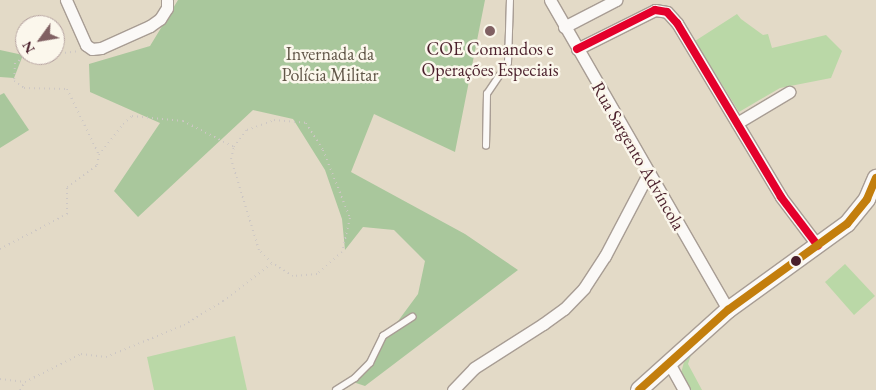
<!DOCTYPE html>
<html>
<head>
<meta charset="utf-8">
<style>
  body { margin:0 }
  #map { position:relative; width:876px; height:390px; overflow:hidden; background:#e3dac7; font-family:"EB Garamond",serif }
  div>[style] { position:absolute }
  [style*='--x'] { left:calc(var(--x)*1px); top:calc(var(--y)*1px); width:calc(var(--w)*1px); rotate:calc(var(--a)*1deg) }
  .green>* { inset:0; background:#bad8a7 }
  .forest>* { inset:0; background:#a9c79c }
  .path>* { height:2px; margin-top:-1px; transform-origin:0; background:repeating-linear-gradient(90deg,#cdc7c4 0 1px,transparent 0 5px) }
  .roads { filter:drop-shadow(1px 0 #a89d94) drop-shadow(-1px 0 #a89d94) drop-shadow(0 1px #a89d94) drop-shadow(0 -1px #a89d94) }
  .service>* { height:5.5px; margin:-2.75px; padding:0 2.75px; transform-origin:2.75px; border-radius:2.75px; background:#fbf9f7 }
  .minor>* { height:11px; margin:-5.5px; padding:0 5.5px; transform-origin:5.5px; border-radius:5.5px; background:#fbf9f7 }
  .secondary>* { height:16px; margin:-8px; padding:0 8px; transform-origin:8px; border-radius:8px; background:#fbf9f7 }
  .bus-1>* { height:8px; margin:-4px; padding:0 4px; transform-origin:4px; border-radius:4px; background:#e4002b }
  .bus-2>* { height:8px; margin:-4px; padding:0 4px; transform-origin:4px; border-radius:4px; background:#c37e0d }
  .dots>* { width:14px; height:14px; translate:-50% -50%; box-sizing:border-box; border:2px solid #fbf7ec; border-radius:50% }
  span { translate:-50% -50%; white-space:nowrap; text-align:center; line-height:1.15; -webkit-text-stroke:5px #fbf7ec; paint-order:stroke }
  .poi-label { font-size:18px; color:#4a1f2b }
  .park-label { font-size:18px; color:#615648 }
  .street-label { font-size:18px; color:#4a1f2b }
  .north { position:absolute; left:15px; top:15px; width:50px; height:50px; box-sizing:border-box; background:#fbf7ec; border:1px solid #b4a19f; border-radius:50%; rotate:238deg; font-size:14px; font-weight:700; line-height:20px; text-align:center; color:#4a1f2b }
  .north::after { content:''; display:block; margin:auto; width:18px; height:22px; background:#806062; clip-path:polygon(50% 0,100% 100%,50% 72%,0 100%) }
</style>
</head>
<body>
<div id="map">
  <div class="green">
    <i style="clip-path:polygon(737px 14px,741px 19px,763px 35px,768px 34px,772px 48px,826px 35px,842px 51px,831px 78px,780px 88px,739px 112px,695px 41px)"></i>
    <i style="clip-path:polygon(845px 264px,875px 296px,854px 315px,825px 282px)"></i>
    <i style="clip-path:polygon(235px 336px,247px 390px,154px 390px,147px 357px)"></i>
    <i style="clip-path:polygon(691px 355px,688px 364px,702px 390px,691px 390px,681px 373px,684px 362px)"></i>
  </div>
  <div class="forest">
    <i style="clip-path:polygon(178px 0,485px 0,455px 152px,374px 114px,351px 172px,465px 234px,518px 270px,365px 386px,353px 382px,418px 294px,425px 261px,394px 230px,363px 227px,345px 250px,342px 219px,325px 170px,293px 119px,253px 110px,138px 217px,114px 191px,160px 123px,90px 92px,89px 64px,150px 46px)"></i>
    <i style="clip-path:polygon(0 50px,23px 55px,14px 78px,0 77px)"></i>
    <i style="clip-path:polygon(4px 93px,29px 130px,0 148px,0 95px)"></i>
  </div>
  <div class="path">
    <i style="--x:55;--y:54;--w:23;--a:-7"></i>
    <i style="--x:28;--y:55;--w:15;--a:148"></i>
    <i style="--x:15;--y:63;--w:18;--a:93"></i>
    <i style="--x:14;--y:81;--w:12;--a:35"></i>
    <i style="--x:24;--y:88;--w:43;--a:1.3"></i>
    <i style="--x:67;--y:89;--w:73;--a:64.1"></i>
    <i style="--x:274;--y:120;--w:32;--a:5"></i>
    <i style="--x:306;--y:123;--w:32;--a:58"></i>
    <i style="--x:323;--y:150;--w:73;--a:68.3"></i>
    <i style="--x:350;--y:218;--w:35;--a:103"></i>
    <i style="--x:342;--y:252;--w:33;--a:139"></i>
    <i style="--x:317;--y:274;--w:24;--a:175"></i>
    <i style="--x:293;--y:276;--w:25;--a:-148"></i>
    <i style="--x:272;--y:263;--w:18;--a:-135"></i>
    <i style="--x:259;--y:250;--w:95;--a:-107.1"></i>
    <i style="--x:231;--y:159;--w:12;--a:-76"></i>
    <i style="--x:234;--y:147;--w:21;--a:-53"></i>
    <i style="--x:247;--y:130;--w:29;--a:-20"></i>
    <i style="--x:0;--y:249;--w:76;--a:-27.6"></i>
    <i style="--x:67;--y:214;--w:27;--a:-90"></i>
    <i style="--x:67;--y:187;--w:37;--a:-36"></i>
    <i style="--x:97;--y:165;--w:10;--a:-79"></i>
    <i style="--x:99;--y:155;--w:39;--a:-52"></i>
    <i style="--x:123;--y:124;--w:12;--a:-42"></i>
    <i style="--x:132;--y:116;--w:51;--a:5.6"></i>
    <i style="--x:183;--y:121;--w:57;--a:27"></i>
    <i style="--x:0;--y:379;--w:25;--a:7"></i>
    <i style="--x:20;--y:390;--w:9;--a:-58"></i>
    <i style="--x:25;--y:382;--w:63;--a:-26.6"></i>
    <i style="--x:81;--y:354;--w:25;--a:7"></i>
    <i style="--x:106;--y:357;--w:84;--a:-22.3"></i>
    <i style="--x:184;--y:325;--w:46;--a:-31.6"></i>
    <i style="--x:223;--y:301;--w:61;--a:-37.6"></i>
  </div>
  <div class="roads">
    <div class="service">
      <i style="--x:486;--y:146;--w:52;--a:-88.9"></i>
      <i style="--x:487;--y:94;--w:37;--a:-56"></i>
      <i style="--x:508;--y:63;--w:63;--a:-88.2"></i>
      <i style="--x:336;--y:390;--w:22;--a:-32"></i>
      <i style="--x:355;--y:378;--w:21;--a:-45"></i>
      <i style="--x:370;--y:363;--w:30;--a:-64"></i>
      <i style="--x:383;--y:336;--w:35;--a:-33"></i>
    </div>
    <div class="minor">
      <i style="--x:66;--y:0;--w:49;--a:66"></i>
      <i style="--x:86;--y:45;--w:7;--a:34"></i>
      <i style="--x:92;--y:49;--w:9;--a:-6"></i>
      <i style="--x:101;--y:48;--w:54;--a:-24.2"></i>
      <i style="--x:150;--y:26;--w:12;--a:-35"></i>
      <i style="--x:160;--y:19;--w:13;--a:-58"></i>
      <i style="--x:167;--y:8;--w:8;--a:-90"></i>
      <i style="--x:550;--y:0;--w:357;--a:60.1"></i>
      <i style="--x:564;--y:27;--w:59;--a:-27.4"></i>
      <i style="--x:577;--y:49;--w:87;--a:-26.6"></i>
      <i style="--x:655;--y:10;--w:12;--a:9"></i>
      <i style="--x:667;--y:12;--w:15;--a:48"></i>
      <i style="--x:677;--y:23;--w:203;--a:59.1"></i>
      <i style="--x:781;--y:197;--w:61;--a:52.9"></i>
      <i style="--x:737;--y:123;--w:61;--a:-30.8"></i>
      <i style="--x:669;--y:363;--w:31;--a:61"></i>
      <i style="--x:453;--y:390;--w:30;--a:-46"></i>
      <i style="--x:474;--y:368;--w:82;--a:-32.5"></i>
      <i style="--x:543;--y:324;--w:26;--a:-36"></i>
      <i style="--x:564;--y:309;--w:29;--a:-46"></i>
      <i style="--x:584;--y:288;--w:38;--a:-57"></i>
      <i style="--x:605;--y:256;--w:93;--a:-62.3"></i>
    </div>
    <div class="secondary">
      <i style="--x:639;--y:390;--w:120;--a:-42"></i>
      <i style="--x:728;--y:310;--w:147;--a:-35.9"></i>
      <i style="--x:847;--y:224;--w:32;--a:-51"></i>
      <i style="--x:867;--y:199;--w:23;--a:-67"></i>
    </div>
  </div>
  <div class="bus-1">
    <i style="--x:577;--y:49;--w:87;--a:-26.6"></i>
    <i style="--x:655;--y:10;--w:12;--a:9"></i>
    <i style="--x:667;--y:12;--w:15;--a:48"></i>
    <i style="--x:677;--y:23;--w:203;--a:59.1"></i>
    <i style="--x:781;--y:197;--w:61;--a:52.9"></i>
  </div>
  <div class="bus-2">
    <i style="--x:639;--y:390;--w:120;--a:-42"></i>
    <i style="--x:728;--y:310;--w:147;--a:-35.9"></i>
    <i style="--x:847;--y:224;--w:32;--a:-51"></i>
    <i style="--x:867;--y:199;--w:23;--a:-67"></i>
  </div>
  <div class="dots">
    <i style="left:490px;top:31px;background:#806062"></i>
    <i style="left:796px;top:261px;background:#4a1f2b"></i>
  </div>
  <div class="poi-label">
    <span style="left:490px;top:60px">COE Comandos e<br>Operações Especiais</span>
  </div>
  <div class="park-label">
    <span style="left:330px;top:65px">Invernada da<br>Polícia Militar</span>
  </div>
  <div class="street-label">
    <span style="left:638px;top:156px;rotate:60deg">Rua Sargento Advíncola</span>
  </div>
  <div class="north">N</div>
</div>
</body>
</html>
